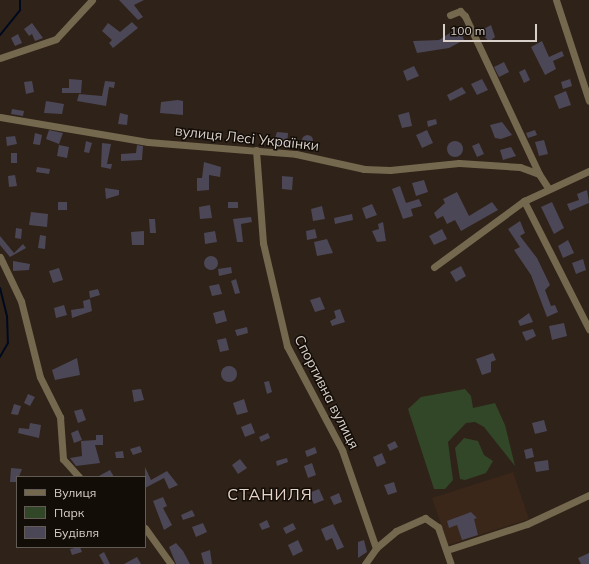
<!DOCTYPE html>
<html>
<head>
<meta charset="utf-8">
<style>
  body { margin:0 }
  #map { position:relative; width:589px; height:564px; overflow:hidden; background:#2f2218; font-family:Mulish,sans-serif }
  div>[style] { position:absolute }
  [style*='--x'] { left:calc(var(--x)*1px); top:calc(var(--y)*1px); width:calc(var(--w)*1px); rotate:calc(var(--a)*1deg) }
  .built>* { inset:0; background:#3a2719 }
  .green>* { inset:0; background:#324728 }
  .stream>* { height:2px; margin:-1px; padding:0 1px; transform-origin:1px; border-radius:1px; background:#000a1f }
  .building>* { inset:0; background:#4c4756 }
  .round { border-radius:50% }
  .minor>* { height:7px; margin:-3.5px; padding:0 3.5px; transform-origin:3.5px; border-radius:3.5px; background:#74684e }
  span { translate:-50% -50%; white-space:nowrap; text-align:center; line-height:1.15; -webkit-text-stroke:3px #130d08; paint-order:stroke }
  .street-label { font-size:14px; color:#d9d0ca }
  .quarter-label { font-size:16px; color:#e8d5c9; letter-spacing:1px }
  .legend { position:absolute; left:16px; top:476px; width:130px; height:72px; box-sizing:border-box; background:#130d08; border:1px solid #625b56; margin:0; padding:5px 7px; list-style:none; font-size:12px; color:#d9d0ca }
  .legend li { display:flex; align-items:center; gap:8px; height:20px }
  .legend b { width:20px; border:1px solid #625b56 }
  .scale { position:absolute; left:443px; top:24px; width:94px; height:18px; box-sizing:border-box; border:2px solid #d9d0ca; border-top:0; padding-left:5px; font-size:12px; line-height:14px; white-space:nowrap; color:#d9d0ca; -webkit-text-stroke:3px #130d08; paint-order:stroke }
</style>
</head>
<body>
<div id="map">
  <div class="built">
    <i style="clip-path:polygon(513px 472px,529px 519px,448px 545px,432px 498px)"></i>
  </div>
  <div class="green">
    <i style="clip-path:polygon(465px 389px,471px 396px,473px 408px,495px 403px,505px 425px,515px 466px,484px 427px,475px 422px,466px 423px,448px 442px,453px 480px,445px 489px,434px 489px,408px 409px,421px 397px)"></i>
    <i style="clip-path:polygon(464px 438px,478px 441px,484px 455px,493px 461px,486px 473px,465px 480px,460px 479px,455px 448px)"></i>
  </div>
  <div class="stream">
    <i style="--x:0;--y:35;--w:32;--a:-51"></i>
    <i style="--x:20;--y:10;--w:10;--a:-90"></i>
    <i style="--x:0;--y:288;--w:29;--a:76"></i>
    <i style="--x:7;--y:316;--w:27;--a:88"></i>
    <i style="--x:8;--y:343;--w:16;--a:120"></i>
  </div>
  <div class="building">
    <i style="clip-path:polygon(119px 0,144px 0,134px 5px,143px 17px,138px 20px)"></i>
    <i style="clip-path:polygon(132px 22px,138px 28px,113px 48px,109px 43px,112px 40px,102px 31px,108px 23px,120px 32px)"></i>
    <i style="clip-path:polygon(32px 23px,43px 38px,35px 41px,32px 34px,29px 36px,24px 29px)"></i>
    <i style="clip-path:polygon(491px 25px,495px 37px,489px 42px,480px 31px)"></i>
    <i style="clip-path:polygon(459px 27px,464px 40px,449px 48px,417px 53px,413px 41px,439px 40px)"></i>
    <i style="clip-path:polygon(18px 34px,22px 43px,15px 46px,11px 38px)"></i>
    <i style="clip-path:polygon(542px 41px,549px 57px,562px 51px,564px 56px,553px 61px,556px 69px,545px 75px,531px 47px)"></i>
    <i style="clip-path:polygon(504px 62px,509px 72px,499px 77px,494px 67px)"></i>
    <i style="clip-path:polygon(414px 66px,419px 76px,407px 81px,403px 71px)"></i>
    <i style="clip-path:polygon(525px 69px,530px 80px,524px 83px,519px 72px)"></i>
    <i style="clip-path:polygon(69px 79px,82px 80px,81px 93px,62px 93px,62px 88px,69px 88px)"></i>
    <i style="clip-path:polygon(482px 79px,488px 90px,477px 95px,471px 84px)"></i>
    <i style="clip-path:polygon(570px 79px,572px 86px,563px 89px,561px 82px)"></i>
    <i style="clip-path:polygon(32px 81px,34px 92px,26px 94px,24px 82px)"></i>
    <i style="clip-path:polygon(105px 81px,115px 82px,114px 88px,109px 87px,106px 106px,77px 101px,79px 94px,102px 96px)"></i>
    <i style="clip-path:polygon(462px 87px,466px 93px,450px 101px,447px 95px)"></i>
    <i style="clip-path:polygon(566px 91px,571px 105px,559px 109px,554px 96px)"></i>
    <i style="clip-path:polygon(178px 100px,183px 101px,183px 115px,160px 113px,161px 102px)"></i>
    <i style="clip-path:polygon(46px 101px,64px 104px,62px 114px,44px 113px)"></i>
    <i style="clip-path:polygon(12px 109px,24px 111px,23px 116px,11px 114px)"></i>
    <i style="clip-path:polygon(409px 112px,412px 126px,402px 128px,398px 115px)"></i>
    <i style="clip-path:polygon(120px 113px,128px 115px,127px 125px,118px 124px)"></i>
    <i style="clip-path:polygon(436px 119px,437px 124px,428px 127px,427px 121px)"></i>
    <i style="clip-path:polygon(502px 122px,512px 135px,501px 139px,495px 138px,490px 125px)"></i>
    <i style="clip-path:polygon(49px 130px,63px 133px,59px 144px,46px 139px)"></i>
    <i style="clip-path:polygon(427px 130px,433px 143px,422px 148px,416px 135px)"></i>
    <i style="clip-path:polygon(535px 130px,537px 135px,528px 138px,526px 133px)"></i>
    <i style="clip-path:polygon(277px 132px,288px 133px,287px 146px,273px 144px)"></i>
    <i style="clip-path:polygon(35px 133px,42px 135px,40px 145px,33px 144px)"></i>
    <i class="round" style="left:301.5px;top:134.5px;width:11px;height:11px"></i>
    <i style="clip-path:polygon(15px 136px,17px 144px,7px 146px,6px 137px)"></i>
    <i style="clip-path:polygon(544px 140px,548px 154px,539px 156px,535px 142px)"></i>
    <i class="round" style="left:447px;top:141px;width:16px;height:16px"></i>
    <i style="clip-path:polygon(86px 141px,92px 143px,89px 153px,84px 152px)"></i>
    <i style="clip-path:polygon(102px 143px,111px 144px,107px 164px,112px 164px,111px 169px,101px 167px)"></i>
    <i style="clip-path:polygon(479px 143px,484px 154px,477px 157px,472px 146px)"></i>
    <i style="clip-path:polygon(59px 145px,69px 147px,67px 158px,57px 156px)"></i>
    <i style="clip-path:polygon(137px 145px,143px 146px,142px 160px,121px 161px,121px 154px,136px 153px)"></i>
    <i style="clip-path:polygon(511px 147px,516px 156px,503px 160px,500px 150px)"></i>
    <i style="clip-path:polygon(11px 153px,17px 153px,17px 163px,11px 163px)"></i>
    <i style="clip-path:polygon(204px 162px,221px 167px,220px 177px,209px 175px,209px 190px,197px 191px,197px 178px,202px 178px)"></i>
    <i style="clip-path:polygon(37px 167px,50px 169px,49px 174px,36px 172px)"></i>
    <i style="clip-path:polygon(15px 175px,17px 186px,9px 187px,8px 176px)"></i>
    <i style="clip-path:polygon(282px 176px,293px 177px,292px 190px,282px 189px)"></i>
    <i style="clip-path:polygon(424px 180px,428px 192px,416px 196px,412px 183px)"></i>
    <i style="clip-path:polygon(400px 186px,406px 203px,419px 199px,422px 206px,411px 209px,413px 216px,403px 219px,392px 189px)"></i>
    <i style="clip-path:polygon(105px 188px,119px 190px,119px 195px,106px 199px)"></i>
    <i style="clip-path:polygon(587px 190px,589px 203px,570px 211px,567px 204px,579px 200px,577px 194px)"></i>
    <i style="clip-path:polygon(457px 192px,469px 216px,492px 202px,498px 210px,461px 231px,455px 220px,447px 224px,443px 216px,437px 219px,434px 213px,445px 203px,443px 199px)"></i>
    <i style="clip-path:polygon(58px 202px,67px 202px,67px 210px,58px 210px)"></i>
    <i style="clip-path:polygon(228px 202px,238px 202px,238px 208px,228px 208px)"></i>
    <i style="clip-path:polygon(552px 202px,564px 228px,554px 234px,541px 207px)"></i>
    <i style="clip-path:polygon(372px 204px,377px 215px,366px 219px,362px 208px)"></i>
    <i style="clip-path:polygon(210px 205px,212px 218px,200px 219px,199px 207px)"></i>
    <i style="clip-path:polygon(322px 206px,325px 219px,313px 221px,311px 209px)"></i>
    <i style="clip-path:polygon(31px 212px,48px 214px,47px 227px,29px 225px)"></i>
    <i style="clip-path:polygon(352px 214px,353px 220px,335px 224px,334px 218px)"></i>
    <i style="clip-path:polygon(251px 217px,252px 222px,241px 224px,243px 242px,237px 242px,233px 219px)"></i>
    <i style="clip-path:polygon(149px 219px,155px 219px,156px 233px,150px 233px)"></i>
    <i style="clip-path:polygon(520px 221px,525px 233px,520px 236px,537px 258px,550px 285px,545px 290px,551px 306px,555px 305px,558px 312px,547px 317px,531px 275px,514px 250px,520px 247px,508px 229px)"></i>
    <i style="clip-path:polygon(383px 222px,386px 241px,377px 242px,372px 231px,379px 229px,378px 224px)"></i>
    <i style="clip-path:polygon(16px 228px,22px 229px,21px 239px,15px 238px)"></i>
    <i style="clip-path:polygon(315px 229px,317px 238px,307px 240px,306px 231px)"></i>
    <i style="clip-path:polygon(442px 229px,447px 239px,434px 245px,429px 236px)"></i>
    <i style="clip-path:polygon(144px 231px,144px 245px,132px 245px,131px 232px)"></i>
    <i style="clip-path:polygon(215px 231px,217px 242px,205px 244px,204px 233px)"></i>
    <i style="clip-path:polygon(40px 235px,46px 236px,45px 249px,38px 248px)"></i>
    <i style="clip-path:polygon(0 236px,14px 253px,23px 244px,26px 248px,10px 257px,0 245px)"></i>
    <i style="clip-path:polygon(327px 239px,333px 253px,317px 256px,314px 242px)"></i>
    <i style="clip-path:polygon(568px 240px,574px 253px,563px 258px,558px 246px)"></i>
    <i class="round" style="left:204px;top:256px;width:14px;height:14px"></i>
    <i style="clip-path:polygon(583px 259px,586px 270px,576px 274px,572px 263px)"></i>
    <i style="clip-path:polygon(13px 261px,30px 264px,29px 270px,13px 271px)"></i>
    <i style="clip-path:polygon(461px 266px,466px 276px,456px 282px,450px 272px)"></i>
    <i style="clip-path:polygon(231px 267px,232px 273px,219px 276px,218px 269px)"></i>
    <i style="clip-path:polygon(59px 268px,63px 280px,53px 283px,49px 271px)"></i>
    <i style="clip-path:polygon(236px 279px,240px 293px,235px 294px,231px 281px)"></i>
    <i style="clip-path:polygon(219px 284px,222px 294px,212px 296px,209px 286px)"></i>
    <i style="clip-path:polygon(98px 289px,100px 295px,90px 298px,89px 291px)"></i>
    <i style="clip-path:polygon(320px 297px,325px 309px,315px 312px,310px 300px)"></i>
    <i style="clip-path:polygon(90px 299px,92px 311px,72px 318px,71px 310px,84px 308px,83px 301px)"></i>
    <i style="clip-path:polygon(64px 305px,67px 315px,56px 318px,54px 308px)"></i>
    <i style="clip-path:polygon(340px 309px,345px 322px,332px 326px,330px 321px,336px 318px,334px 311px)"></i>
    <i style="clip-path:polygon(224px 310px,227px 321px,216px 324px,213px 313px)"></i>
    <i style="clip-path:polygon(529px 313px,533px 322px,520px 326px,518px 321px)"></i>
    <i style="clip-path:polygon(564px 323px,567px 336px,552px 340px,549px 326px)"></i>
    <i style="clip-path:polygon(247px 327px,248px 333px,237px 336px,235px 330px)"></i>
    <i style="clip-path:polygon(533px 329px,536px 336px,526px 341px,522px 332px)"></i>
    <i style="clip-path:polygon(226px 338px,229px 350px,220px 352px,217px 340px)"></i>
    <i style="clip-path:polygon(493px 353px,496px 360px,491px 362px,491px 372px,482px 375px,476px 359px)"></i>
    <i style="clip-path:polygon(77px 358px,80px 375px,55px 380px,52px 370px)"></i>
    <i class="round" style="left:221px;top:366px;width:16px;height:16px"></i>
    <i style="clip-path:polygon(269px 381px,272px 392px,267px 394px,264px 382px)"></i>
    <i style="clip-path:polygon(141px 389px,144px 400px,134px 402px,132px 390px)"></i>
    <i style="clip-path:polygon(28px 394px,35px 397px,30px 406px,24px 403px)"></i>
    <i style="clip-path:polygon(244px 399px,248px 412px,237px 415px,233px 403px)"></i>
    <i style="clip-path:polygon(14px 404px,21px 406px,18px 415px,11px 414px)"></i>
    <i style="clip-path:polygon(82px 409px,86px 420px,78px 423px,74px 411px)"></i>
    <i style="clip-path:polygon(544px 420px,547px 431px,535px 434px,532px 423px)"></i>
    <i style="clip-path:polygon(30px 423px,41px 425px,39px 438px,18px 433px,19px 428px,29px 429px)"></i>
    <i style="clip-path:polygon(251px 423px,255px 433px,245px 437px,241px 427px)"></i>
    <i style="clip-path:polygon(78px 430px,82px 440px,74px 443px,71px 433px)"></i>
    <i style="clip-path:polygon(268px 433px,270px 438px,261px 442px,259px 437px)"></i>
    <i style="clip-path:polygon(96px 435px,103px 435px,103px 445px,95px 445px,100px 463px,76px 466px,70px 458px,82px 456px,81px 441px,96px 440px)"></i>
    <i style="clip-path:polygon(395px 441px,398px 447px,390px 451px,387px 445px)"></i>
    <i style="clip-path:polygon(140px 446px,142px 452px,133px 455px,130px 449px)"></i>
    <i style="clip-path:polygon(315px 447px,317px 453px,307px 457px,305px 451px)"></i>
    <i style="clip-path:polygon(532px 448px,534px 457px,526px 459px,524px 450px)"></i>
    <i style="clip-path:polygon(123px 451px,124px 458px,116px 458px,115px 452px)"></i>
    <i style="clip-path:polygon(382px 453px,386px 463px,377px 467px,373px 457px)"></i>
    <i style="clip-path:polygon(287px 458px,288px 462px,277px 466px,276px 461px)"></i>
    <i style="clip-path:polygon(240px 459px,247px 468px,238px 474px,232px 465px)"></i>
    <i style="clip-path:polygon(548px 460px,549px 470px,536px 472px,534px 462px)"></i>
    <i style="clip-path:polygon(312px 463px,316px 475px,308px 478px,304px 466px)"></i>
    <i style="clip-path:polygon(145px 467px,151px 480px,167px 471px,178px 485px,169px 489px,164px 478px,145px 488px)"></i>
    <i style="clip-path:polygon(11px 468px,22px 469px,17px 482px,10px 482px)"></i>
    <i style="clip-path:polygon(110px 470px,114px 477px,97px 477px)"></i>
    <i style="clip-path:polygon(394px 482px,397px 492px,388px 495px,384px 485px)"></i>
    <i style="clip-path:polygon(319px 489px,324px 500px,314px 504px,309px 493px)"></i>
    <i style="clip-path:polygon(339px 493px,342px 502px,334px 505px,330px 497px)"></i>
    <i style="clip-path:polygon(163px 497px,167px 506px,163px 508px,172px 525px,164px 530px,153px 501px)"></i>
    <i style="clip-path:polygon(192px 510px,195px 516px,183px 520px,181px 515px)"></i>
    <i style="clip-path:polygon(471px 512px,477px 518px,474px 519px,478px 535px,462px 540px,457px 525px,449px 528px,447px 521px)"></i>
    <i style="clip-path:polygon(267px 520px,270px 527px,262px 530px,259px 524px)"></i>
    <i style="clip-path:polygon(203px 523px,207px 532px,196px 537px,192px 527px)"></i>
    <i style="clip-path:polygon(293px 523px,296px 529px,286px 534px,283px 528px)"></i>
    <i style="clip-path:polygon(333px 524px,344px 547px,337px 550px,332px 538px,326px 541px,321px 529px)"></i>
    <i style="clip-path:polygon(298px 540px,303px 551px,293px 556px,288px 545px)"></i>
    <i style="clip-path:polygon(364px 540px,367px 552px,358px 558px,358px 542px)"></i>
    <i style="clip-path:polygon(176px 543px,183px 551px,190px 564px,176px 564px,169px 547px)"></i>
    <i style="clip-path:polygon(80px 547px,82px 552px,72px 555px,70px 549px)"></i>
    <i style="clip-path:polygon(210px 550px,212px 564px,204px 564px,201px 553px)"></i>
    <i style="clip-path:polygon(104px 552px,110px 564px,104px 564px,99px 555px)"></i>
    <i style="clip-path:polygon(589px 553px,589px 564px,581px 564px,578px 558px)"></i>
    <i style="clip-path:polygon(137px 557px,141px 564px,124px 564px)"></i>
  </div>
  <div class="minor">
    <i style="--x:556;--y:0;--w:106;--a:71.9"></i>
    <i style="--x:450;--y:15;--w:11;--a:-22"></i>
    <i style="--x:460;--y:11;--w:7;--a:45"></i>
    <i style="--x:465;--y:16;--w:174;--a:64.9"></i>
    <i style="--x:0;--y:58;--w:59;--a:-18.7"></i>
    <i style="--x:56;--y:39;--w:53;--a:-47.3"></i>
    <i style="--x:0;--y:117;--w:150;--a:9.6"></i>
    <i style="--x:148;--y:142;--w:148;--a:4.6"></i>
    <i style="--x:296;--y:154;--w:70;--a:12.4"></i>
    <i style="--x:364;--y:169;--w:26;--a:2"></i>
    <i style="--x:390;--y:170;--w:69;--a:-5.8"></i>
    <i style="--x:459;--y:163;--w:61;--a:3.8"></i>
    <i style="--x:520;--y:167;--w:20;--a:20"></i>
    <i style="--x:539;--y:174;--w:17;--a:57"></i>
    <i style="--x:256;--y:150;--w:93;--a:85.7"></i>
    <i style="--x:263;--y:243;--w:106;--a:76.9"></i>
    <i style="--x:287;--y:346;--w:118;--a:62.1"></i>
    <i style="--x:342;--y:450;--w:104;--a:70.9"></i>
    <i style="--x:524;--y:201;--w:144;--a:63.1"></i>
    <i style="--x:0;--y:257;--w:49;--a:64.5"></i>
    <i style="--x:21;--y:301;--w:78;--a:76"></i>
    <i style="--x:40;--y:377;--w:45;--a:63.4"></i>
    <i style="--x:60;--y:417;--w:42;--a:85.9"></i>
    <i style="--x:63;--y:459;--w:24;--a:48"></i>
    <i style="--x:434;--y:267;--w:112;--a:-36.3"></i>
    <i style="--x:524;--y:201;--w:72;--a:-24.8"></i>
    <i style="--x:145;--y:528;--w:44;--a:54.2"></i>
    <i style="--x:447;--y:550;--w:84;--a:-18"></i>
    <i style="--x:527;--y:524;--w:68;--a:-25.1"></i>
    <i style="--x:365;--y:564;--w:19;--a:-55"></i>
    <i style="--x:376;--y:548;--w:26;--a:-40"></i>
    <i style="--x:396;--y:531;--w:32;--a:-24"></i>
    <i style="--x:425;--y:518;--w:16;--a:35"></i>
    <i style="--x:438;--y:527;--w:39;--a:71"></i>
  </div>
  <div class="street-label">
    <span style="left:247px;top:138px;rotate:6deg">вулиця Лесі Українки</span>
    <span style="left:327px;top:392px;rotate:63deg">Спортивна вулиця</span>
  </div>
  <div class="quarter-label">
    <span style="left:270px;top:494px">СТАНИЛЯ</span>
  </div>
  <ul class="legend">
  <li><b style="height:5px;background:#74684e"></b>Вулиця</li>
  <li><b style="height:11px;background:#324728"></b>Парк</li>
  <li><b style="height:11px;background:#4c4756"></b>Будівля</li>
  </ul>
  <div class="scale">100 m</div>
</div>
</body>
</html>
